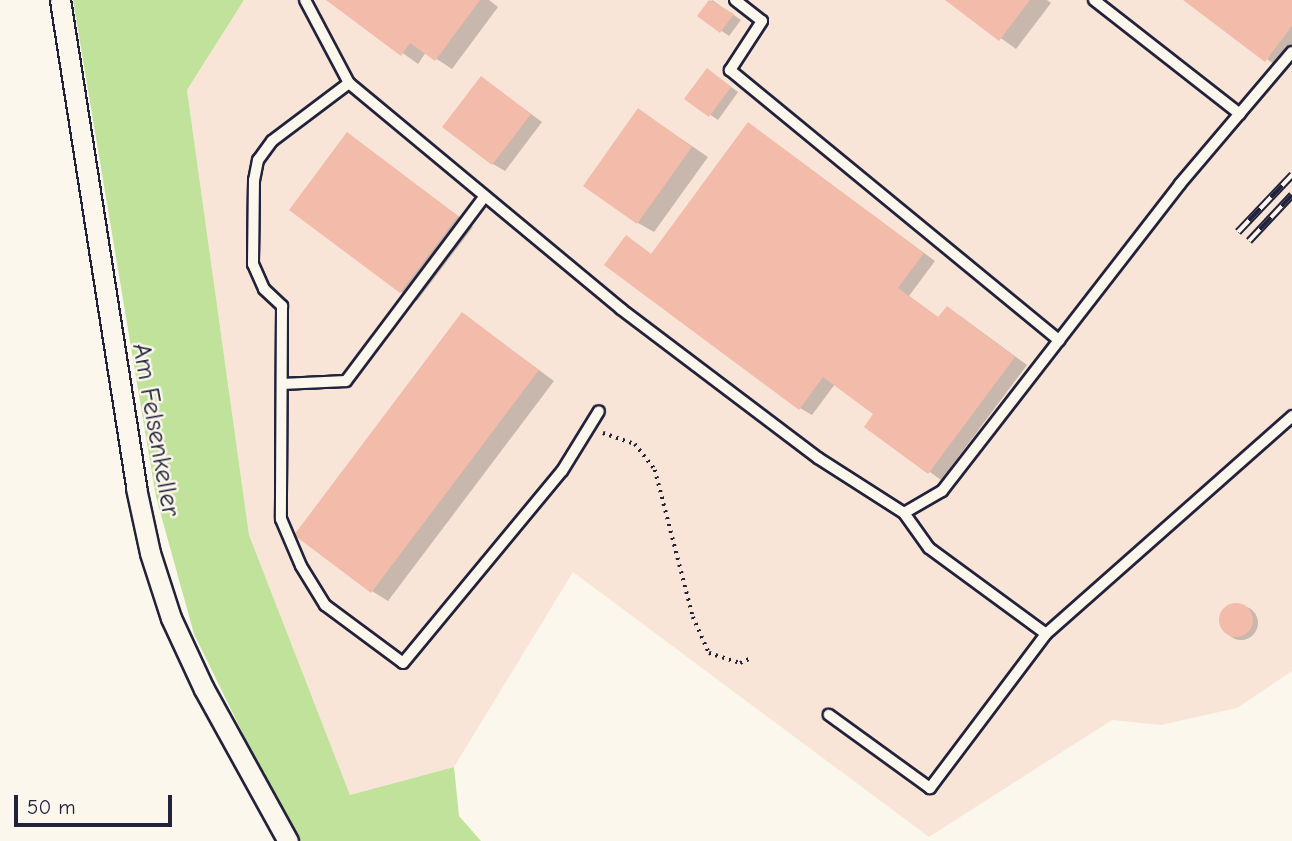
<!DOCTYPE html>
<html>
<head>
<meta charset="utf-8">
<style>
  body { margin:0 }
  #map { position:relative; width:1292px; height:841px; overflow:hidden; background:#fbf7ec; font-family:"Comic Neue",sans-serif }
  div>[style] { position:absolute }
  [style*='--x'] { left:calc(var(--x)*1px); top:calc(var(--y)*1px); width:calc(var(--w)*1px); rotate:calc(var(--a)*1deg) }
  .built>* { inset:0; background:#f9e5d8 }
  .green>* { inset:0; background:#c0e29b }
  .shadow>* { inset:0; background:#0003 }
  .round { border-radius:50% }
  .building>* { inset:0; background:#f3bba9 }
  .path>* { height:3.5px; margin-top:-1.75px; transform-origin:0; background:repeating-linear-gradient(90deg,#22223b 0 2px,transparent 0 7px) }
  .roads { filter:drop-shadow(2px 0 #22223b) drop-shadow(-2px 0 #22223b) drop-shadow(0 2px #22223b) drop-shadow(0 -2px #22223b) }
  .lane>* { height:10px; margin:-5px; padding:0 5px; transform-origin:5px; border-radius:5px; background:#fbf7ec }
  .street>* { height:19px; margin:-9.5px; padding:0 9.5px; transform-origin:9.5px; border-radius:9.5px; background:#fbf7ec }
  .rail>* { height:8px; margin-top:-4px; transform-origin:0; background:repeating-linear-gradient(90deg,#fbf7ec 0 16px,#22223b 0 32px); box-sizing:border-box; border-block:2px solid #22223b }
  span { translate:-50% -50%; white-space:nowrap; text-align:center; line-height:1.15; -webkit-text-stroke:5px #fbf7ec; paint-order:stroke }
  .street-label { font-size:26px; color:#22223b }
  .scale { position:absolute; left:14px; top:795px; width:158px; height:32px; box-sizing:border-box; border:4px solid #22223b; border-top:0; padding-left:9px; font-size:21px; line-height:24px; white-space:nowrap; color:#22223b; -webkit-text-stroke:5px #fbf7ec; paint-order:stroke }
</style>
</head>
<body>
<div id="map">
  <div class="built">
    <i style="clip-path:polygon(244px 0,1292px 0,1292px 671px,1237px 708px,1161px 725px,1112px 720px,929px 837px,573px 572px,454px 767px,350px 795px,249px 535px,187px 90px)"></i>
  </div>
  <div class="green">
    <i style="clip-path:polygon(73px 0,244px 0,187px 90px,249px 535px,350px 795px,454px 767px,459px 816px,481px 841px,301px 841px,280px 809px,194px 634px,156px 497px)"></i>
  </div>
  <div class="shadow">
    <i style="clip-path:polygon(329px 0,489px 0,498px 7px,452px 69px,426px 52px,418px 64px)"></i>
    <i style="clip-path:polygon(712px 0,741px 20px,729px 36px,700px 16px)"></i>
    <i style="clip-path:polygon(948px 0,1047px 0,1051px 3px,1016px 49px)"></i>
    <i style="clip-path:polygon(1186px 0,1292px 0,1292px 57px,1282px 70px)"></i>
    <i style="clip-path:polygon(715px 75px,738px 92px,718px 120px,687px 99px)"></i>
    <i style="clip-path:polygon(482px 78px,542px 122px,505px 171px,493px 164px)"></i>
    <i style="clip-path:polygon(639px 110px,708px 157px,654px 232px,638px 223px)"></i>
    <i style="clip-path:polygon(760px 132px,935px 261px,909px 296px,939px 318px,959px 315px,1027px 365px,941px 480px,866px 426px,876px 414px,835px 384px,812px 415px,800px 408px,638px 244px,652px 255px)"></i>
    <i style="clip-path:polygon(348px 135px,473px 227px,417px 301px,401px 292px)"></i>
    <i style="clip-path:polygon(462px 314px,554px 381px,388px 601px,372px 591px)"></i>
    <i class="round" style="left:1224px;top:606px;width:34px;height:34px"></i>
  </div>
  <div class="building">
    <i style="clip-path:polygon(326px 0,480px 0,435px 61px,410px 43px,401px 56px)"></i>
    <i style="clip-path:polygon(709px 0,734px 14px,720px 33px,697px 16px)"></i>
    <i style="clip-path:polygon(945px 0,1030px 0,999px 41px)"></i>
    <i style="clip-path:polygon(1183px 0,1292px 0,1292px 26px,1265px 62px)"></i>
    <i style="clip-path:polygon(707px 68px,731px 87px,709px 117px,684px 99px)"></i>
    <i style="clip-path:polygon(481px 76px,531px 114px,492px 165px,442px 127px)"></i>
    <i style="clip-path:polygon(638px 108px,692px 147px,637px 224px,583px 186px)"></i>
    <i style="clip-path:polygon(748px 122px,924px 253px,898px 288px,938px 317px,947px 306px,1015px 357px,928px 474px,864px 427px,873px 414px,823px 377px,799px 410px,604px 265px,626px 235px,651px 254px)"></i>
    <i style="clip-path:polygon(347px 132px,458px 216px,400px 293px,289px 210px)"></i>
    <i style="clip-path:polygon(462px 312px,539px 370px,371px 593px,294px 535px)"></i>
    <i class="round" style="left:1219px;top:603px;width:34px;height:34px"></i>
  </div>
  <div class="path">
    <i style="--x:603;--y:433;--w:34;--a:19"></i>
    <i style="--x:635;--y:444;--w:33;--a:52"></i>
    <i style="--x:655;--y:470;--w:152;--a:75.5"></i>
    <i style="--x:693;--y:617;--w:39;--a:66"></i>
    <i style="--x:709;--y:653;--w:33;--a:18"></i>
    <i style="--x:740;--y:663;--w:12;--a:-24"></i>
  </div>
  <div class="roads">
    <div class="lane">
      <i style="--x:305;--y:0;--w:94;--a:62.1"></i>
      <i style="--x:349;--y:83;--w:354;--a:39.7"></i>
      <i style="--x:621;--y:309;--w:247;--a:37.1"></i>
      <i style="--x:818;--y:458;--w:102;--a:32.6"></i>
      <i style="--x:904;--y:513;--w:43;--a:54.5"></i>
      <i style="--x:929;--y:548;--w:145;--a:36.3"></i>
      <i style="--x:1046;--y:634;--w:193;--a:127"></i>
      <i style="--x:930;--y:788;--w:125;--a:-144.1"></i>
      <i style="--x:735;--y:0;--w:34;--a:38"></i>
      <i style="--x:762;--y:21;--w:59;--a:123.1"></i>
      <i style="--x:730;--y:70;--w:426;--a:39.4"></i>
      <i style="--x:1094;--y:0;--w:185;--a:38"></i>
      <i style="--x:349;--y:83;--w:96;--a:143"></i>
      <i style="--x:272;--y:141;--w:24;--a:126"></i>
      <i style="--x:258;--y:160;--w:20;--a:101"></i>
      <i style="--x:254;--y:180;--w:84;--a:90.7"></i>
      <i style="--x:253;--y:264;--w:27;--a:66"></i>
      <i style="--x:264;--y:289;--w:25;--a:43"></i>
      <i style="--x:282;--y:306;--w:213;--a:90.3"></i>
      <i style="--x:281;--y:519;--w:51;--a:66.9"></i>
      <i style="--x:301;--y:566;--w:46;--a:58.4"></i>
      <i style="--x:325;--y:605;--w:97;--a:36.6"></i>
      <i style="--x:403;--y:663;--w:249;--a:-50.4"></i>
      <i style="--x:562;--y:471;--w:70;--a:-58.3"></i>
      <i style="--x:282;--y:384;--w:64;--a:-2.7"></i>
      <i style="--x:346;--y:381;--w:231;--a:-53.1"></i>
      <i style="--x:904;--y:513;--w:44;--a:-30.1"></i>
      <i style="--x:942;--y:491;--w:388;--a:-52.2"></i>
      <i style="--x:1180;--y:184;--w:173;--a:-49.7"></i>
      <i style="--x:1046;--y:634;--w:329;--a:-41.5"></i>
    </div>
    <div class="street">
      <i style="--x:60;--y:0;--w:494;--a:81.1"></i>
      <i style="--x:136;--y:488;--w:66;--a:77.8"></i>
      <i style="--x:150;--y:553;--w:68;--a:72.1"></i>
      <i style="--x:171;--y:618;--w:78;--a:65.1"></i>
      <i style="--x:204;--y:689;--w:174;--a:61.1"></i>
    </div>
  </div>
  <div class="rail">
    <i style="--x:1238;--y:232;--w:79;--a:-46.5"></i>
    <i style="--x:1249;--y:241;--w:63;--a:-46.9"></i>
  </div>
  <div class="street-label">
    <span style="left:155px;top:430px;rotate:80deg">Am Felsenkeller</span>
  </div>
  <div class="scale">50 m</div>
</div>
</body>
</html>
